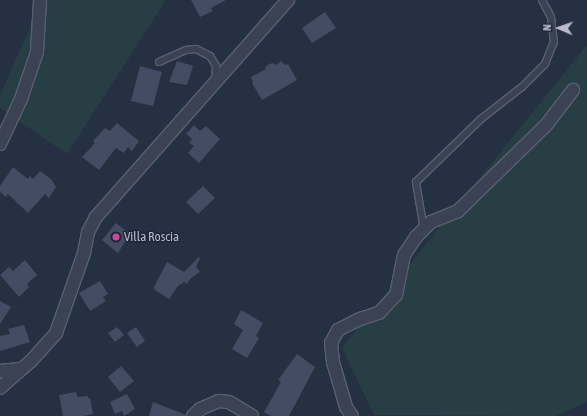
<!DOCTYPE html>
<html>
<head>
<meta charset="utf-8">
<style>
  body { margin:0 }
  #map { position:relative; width:587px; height:416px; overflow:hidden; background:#253043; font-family:"Asap Condensed",sans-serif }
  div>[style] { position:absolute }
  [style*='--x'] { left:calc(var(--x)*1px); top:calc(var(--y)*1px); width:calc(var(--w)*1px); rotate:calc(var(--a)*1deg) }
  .green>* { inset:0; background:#273e44 }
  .building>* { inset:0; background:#424c63 }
  .roads { filter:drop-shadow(1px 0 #586070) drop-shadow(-1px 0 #586070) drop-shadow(0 1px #586070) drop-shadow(0 -1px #586070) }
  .lane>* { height:6px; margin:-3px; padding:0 3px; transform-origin:3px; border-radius:3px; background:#3a4253 }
  .street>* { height:12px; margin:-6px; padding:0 6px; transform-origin:6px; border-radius:6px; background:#3a4253 }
  .dots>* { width:11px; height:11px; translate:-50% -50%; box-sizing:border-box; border:2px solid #1e2738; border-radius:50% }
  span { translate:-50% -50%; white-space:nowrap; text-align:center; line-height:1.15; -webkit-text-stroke:3px #1e2738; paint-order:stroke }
  .poi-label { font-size:13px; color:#b7bdcd }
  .left { translate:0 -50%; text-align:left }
  .north { position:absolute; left:539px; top:8px; width:40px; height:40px; -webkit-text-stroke:3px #1e2738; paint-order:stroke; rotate:272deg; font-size:11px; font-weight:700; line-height:16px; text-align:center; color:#b7bdcd }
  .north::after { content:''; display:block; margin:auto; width:14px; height:18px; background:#b7bdcd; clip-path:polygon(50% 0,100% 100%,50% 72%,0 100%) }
</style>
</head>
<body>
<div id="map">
  <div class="green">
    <i style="clip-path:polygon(42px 0,166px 0,67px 154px,0 108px,0 95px)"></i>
    <i style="clip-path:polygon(587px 45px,587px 402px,556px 416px,374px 415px,342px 348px)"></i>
  </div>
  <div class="building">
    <i style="clip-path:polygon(191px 0,226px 0,211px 8px,213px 11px,200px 17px)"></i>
    <i style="clip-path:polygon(325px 12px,336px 28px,312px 43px,302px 28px)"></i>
    <i style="clip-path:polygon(177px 61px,193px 66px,187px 85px,169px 82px)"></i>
    <i style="clip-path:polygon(281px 61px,285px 65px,288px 64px,297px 80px,262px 100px,252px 83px,253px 82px,251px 77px,266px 69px,265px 67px,269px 64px,273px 63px,276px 65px)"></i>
    <i style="clip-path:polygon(140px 66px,162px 72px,153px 106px,131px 101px)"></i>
    <i style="clip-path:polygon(117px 123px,139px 141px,132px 151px,128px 147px,124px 153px,116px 148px,99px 170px,82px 157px,95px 143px,93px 141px,105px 128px,110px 131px)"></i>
    <i style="clip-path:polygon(194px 125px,200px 131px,206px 126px,220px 139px,199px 163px,188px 153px,194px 146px,189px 143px,192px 139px,186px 134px)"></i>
    <i style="clip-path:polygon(13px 167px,28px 179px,30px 176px,33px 179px,40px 171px,51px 179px,56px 187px,49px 198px,45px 194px,28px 213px,8px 194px,6px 197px,0 192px,0 186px)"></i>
    <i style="clip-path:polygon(203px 186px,215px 198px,198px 214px,186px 202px)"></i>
    <i style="clip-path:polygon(116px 223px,130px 234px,118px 253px,102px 240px)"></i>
    <i style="clip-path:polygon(199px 257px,200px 258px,196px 267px,200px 272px,191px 278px,187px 284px,184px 282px,178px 286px,169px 299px,155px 290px,154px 287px,167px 262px,184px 272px)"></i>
    <i style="clip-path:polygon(25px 260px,37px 275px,27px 284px,29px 287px,19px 297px,0 275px,9px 267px,13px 271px)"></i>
    <i style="clip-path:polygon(100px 281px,108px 294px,103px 297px,106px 301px,90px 311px,79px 293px)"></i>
    <i style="clip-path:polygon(0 301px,11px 307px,0 324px)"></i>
    <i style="clip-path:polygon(241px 310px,263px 323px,256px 336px,259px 338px,247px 358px,232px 349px,243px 330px,234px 324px)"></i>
    <i style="clip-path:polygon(24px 325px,30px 342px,0 351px,0 336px,10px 334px,8px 329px)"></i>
    <i style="clip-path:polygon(117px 327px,124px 335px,115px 342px,108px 333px)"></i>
    <i style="clip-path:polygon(136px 327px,145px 341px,137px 347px,127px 333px)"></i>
    <i style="clip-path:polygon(297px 354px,315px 367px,289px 416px,271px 416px,264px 412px,281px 382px,278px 380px)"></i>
    <i style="clip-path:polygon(121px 366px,134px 381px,120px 392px,108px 377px)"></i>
    <i style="clip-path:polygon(76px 392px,78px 397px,88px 396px,88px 398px,90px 398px,93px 414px,83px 416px,63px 416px,59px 395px)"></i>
    <i style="clip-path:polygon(127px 394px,135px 409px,124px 416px,122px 411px,115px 414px,110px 402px)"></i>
    <i style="clip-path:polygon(153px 402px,186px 415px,186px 416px,149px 416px)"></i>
  </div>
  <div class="roads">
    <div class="lane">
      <i style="--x:159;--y:62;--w:30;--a:-24"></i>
      <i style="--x:186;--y:50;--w:10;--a:-6"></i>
      <i style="--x:196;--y:49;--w:16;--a:27"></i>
      <i style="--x:210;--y:56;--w:12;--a:59"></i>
      <i style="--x:216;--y:66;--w:14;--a:94"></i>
      <i style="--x:424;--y:230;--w:49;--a:-99.5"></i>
      <i style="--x:416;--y:182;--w:91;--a:-44.1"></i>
      <i style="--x:481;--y:119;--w:52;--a:-38"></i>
      <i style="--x:522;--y:87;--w:33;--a:-45"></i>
      <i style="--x:545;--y:64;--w:24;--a:-68"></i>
      <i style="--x:554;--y:42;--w:25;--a:-97"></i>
      <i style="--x:551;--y:17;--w:19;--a:-118"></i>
    </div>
    <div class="street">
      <i style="--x:0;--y:144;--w:50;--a:-65"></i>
      <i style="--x:21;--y:99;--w:50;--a:-71.2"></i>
      <i style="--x:37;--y:52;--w:52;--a:-86.7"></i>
      <i style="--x:0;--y:371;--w:20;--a:-6"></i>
      <i style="--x:0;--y:388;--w:41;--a:-41.1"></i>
      <i style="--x:31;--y:361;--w:38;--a:-48"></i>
      <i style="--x:56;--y:333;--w:85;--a:-70.7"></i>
      <i style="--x:84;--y:253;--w:21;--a:-79"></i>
      <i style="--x:88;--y:232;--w:17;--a:-62"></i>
      <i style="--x:96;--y:217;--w:290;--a:-48.5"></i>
      <i style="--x:193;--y:416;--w:10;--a:-45"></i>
      <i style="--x:200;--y:409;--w:21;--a:-23"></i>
      <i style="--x:219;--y:401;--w:10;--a:6"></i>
      <i style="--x:229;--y:402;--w:27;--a:31"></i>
      <i style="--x:352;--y:416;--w:11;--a:-124"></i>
      <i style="--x:346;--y:407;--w:47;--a:-106.1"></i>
      <i style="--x:333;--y:362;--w:19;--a:-96"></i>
      <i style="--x:331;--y:343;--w:15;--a:-62"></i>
      <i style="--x:338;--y:330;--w:25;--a:-27"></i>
      <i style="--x:360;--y:319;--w:20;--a:-18"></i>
      <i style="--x:379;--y:313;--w:25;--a:-47"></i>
      <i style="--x:396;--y:295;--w:41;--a:-78.7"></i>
      <i style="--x:404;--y:255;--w:23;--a:-56"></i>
      <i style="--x:417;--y:236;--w:20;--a:-45"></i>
      <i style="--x:431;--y:222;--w:29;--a:-22"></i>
      <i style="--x:458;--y:211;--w:124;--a:-44.3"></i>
      <i style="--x:547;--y:124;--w:43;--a:-52.6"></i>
    </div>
  </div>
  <div class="dots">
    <i style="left:116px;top:237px;background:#d1479c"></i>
  </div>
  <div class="poi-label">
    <span class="left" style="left:124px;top:237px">Villa Roscia</span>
  </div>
  <div class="north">N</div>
</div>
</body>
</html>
